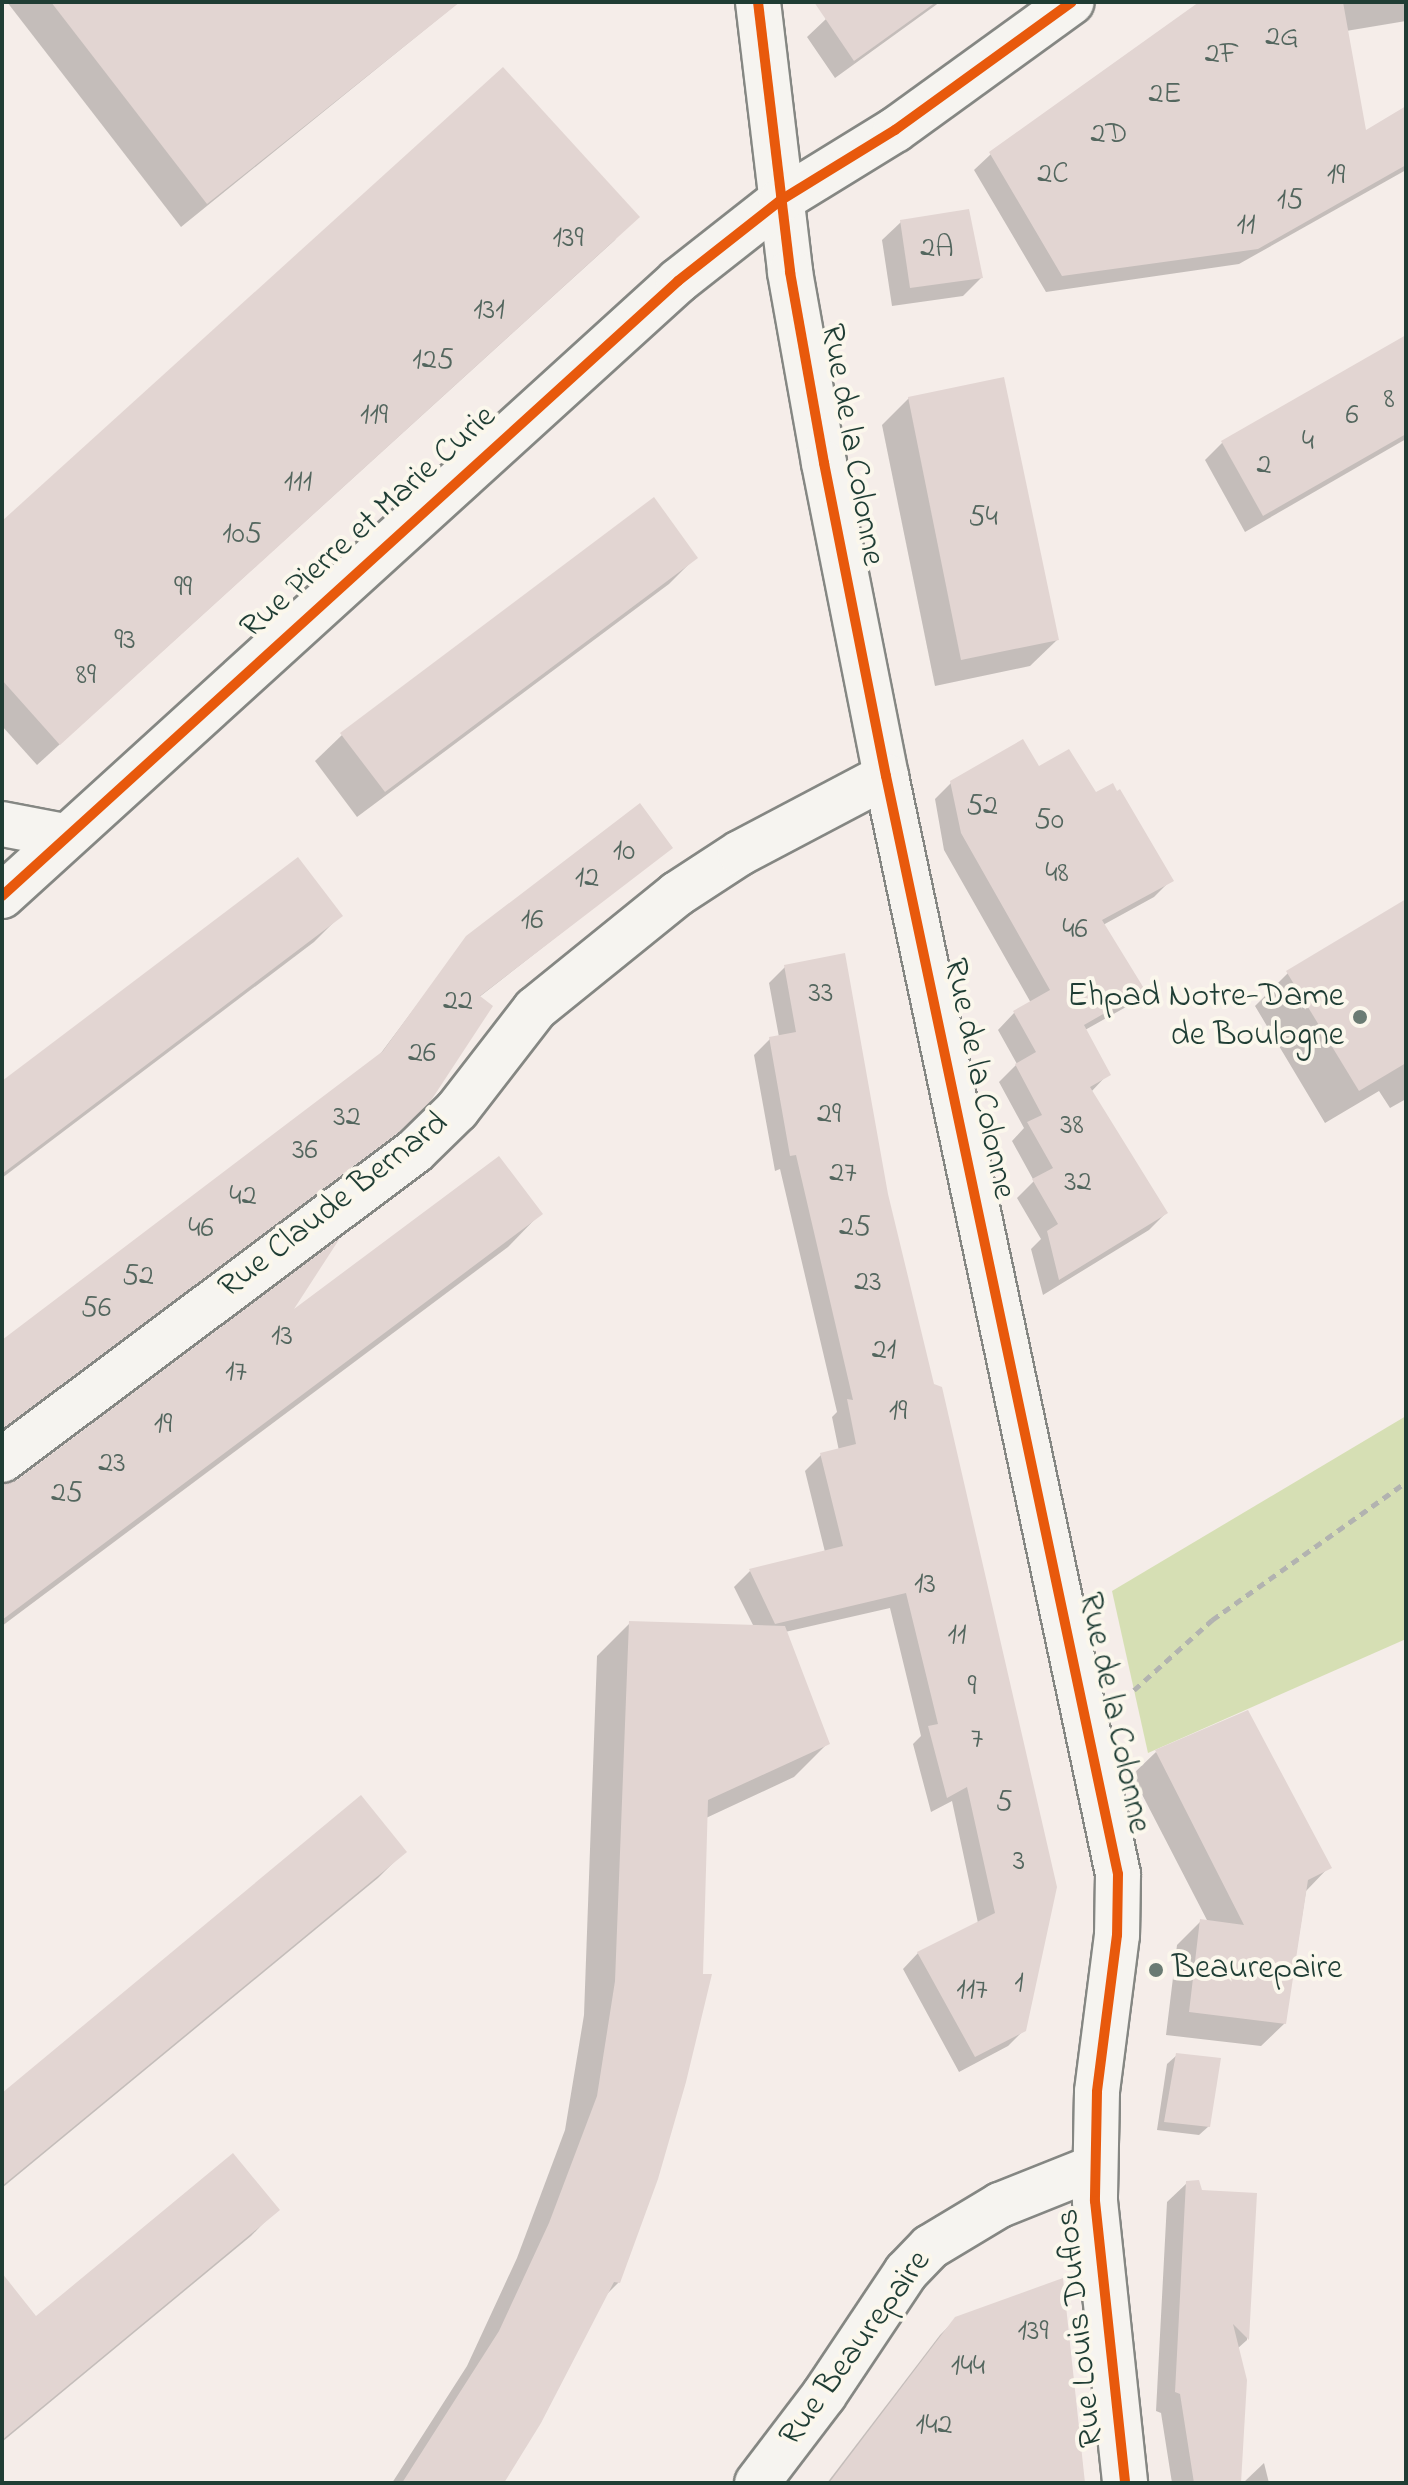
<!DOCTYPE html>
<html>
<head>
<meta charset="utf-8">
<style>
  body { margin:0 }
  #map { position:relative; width:1408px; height:2485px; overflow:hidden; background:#f5ede9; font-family:"Indie Flower",sans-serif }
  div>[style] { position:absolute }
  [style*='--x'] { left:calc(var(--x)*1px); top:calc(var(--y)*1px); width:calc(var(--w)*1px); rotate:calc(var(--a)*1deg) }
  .green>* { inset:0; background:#d6dfb4 }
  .shadow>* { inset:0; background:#0003 }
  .building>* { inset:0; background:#e2d5d2 }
  .path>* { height:5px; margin-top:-2.5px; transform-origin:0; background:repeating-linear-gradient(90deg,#b2b3b0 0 8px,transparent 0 14px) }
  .roads { filter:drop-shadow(2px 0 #858783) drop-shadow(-2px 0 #858783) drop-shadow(0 2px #858783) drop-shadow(0 -2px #858783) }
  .minor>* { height:44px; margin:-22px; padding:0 22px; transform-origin:22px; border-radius:22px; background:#f6f4f0 }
  .cycleway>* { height:10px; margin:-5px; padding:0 5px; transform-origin:5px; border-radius:5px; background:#e8590c }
  .dots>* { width:22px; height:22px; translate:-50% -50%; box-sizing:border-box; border:4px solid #fbf7ec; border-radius:50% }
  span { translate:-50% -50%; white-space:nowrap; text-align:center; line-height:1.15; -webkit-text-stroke:8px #fbf7ec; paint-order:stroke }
  .number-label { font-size:30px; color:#53665e }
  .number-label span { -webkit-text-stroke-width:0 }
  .street-label { font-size:34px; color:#1f3d34 }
  .poi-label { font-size:34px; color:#1f3d34 }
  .right { translate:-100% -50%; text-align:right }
  .left { translate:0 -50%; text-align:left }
  .frame { position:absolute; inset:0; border:4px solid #1f3d34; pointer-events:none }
</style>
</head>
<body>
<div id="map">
  <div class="green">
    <i style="clip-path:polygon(1406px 1416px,1406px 1639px,1148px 1753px,1112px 1591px)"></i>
  </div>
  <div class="shadow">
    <i style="clip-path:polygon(7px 2px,459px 2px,181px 227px)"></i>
    <i style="clip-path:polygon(818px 2px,940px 2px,835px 78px,807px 37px,826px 19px)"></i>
    <i style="clip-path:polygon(1201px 2px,1406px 2px,1406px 21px,1346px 31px,1364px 133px,1406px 109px,1406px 170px,1239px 264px,1046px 292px,974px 170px,991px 154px)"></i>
    <i style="clip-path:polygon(901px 222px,981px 278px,963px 296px,892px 306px,882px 240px)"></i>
    <i style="clip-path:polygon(616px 239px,37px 765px,2px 726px,2px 523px)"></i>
    <i style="clip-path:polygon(1406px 337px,1406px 439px,1245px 532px,1205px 460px,1222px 443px)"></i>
    <i style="clip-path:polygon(909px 398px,1057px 640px,1030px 666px,935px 686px,882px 425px)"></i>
    <i style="clip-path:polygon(695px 558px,669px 584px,357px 817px,315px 761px,342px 735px)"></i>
    <i style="clip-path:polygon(1038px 768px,1095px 795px,1171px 880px,1154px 897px,1103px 925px,1142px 990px,1126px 1007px,1085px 1030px,1108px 1074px,1091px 1092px,1166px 1213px,1149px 1230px,1043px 1295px,1031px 1249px,1041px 1239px,1017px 1198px,1034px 1181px,1012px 1141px,1024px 1128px,999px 1082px,1017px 1064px,998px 1030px,1014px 1013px,1031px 1003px,944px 850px,935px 799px,952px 782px)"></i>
    <i style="clip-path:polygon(670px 848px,478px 998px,2px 1429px,2px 1341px,378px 1057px,467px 938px)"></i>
    <i style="clip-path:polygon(1406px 901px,1406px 1099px,1390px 1108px,1379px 1091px,1325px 1123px,1255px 1006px,1288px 973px)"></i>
    <i style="clip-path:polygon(340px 916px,314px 942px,2px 1178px,2px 1083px)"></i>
    <i style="clip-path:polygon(785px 967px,1024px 2030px,1008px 2046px,959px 2072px,903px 1969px,918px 1953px,978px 1923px,952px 1801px,931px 1812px,913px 1744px,921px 1736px,890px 1608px,785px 1632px,827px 1744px,794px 1777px,706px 1818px,619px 2282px,605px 2296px,501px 2483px,392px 2483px,467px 2366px,517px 2258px,565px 2130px,584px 2015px,597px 1656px,630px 1623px,754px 1627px,734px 1587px,750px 1571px,825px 1552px,805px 1471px,821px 1455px,839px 1451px,832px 1417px,837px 1412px,780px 1169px,775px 1171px,754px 1055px,770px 1039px,779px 1037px,769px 983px)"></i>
    <i style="clip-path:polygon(540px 1214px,508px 1247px,2px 1626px,2px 1499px,287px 1316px)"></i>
    <i style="clip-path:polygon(1156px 1752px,1329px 1867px,1306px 1891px,1285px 2023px,1261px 2046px,1166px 2035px,1177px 1945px,1201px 1921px,1208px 1922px,1132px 1775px)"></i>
    <i style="clip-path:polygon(404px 1852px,378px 1878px,2px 2188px,2px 2094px)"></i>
    <i style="clip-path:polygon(1177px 2055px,1209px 2126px,1199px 2135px,1157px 2130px,1167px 2064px)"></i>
    <i style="clip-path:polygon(1187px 2183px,1200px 2191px,1255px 2195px,1247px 2340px,1237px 2349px,1239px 2483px,1172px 2483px,1161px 2413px,1156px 2411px,1167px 2202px)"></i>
    <i style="clip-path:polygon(277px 2209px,251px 2236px,2px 2442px,2px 2347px)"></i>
    <i style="clip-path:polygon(956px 2319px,1083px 2483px,827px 2483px,940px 2335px)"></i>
    <i style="clip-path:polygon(1264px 2463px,1269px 2483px,1243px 2483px)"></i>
  </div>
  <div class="building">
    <i style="clip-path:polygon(51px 2px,460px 2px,207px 204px)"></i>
    <i style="clip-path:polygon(814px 2px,936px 2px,854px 61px)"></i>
    <i style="clip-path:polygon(1199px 2px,1343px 2px,1366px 130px,1406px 106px,1406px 165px,1258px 249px,1062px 276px,989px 152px)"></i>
    <i style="clip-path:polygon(503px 67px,640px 217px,60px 745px,2px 680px,2px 521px)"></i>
    <i style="clip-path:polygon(969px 209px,983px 278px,910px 288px,900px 220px)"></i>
    <i style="clip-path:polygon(1406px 335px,1406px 434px,1263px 516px,1221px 441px)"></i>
    <i style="clip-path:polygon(1004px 377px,1059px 640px,961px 660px,908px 397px)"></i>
    <i style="clip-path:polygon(654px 497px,698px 558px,385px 792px,340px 733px)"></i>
    <i style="clip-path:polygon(1023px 739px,1039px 766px,1069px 749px,1096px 792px,1113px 783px,1117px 791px,1120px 789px,1174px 881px,1102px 920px,1145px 990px,1084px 1025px,1111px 1075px,1090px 1087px,1168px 1213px,1059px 1280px,1047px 1231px,1058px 1224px,1032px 1179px,1053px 1168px,1027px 1122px,1042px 1115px,1015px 1064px,1036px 1052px,1013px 1011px,1050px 990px,961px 833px,950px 781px)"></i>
    <i style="clip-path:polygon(640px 803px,673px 848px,480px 996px,493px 1006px,430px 1102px,399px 1132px,2px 1429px,2px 1340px,383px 1051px,466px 936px)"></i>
    <i style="clip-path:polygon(298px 857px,343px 916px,2px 1174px,2px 1081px)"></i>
    <i style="clip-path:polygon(1406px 899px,1406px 1063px,1359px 1091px,1286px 971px)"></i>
    <i style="clip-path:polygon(845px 953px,888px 1194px,934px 1384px,942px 1387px,1057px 1887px,1026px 2031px,975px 2057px,917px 1952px,995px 1913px,967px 1787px,947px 1798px,928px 1726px,938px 1724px,906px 1593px,775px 1624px,749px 1569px,843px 1546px,820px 1453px,856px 1444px,847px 1399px,853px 1400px,796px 1155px,790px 1156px,769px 1037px,796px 1032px,784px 965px)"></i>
    <i style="clip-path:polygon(499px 1156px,543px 1214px,2px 1620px,2px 1484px,17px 1480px,340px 1238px,294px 1309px)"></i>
    <i style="clip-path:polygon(629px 1621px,785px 1626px,830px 1744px,708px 1800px,703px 1974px,712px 1974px,686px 2082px,658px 2179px,620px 2283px,614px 2282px,541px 2423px,504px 2483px,402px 2483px,499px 2331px,549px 2223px,597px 2096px,615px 1981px)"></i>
    <i style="clip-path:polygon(1248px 1710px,1332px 1868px,1308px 1880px,1286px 2024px,1189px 2012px,1200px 1919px,1244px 1925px,1155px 1750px)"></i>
    <i style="clip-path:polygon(361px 1795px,407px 1852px,2px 2186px,2px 2093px)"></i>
    <i style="clip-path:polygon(1176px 2053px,1221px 2058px,1210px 2127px,1164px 2122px)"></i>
    <i style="clip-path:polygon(233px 2153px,280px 2210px,2px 2440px,2px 2273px,36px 2316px)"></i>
    <i style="clip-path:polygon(1199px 2180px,1202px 2190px,1257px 2193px,1249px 2340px,1233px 2324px,1247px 2380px,1241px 2483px,1194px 2483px,1180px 2394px,1175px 2392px,1186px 2181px)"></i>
    <i style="clip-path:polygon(1063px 2278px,1085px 2483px,829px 2483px,955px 2317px)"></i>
  </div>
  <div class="path">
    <i style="--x:1134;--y:1690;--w:105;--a:-41.9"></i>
    <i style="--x:1212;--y:1620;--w:238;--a:-35.4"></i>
  </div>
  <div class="roads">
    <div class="minor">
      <i style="--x:758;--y:2;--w:272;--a:83.2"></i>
      <i style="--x:790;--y:272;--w:194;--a:79.9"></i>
      <i style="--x:824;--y:463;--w:319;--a:78.8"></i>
      <i style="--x:886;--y:776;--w:1122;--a:78.07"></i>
      <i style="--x:1118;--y:1874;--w:61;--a:90.9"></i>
      <i style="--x:1117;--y:1935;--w:158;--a:97.3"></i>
      <i style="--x:1097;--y:2092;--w:109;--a:91.1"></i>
      <i style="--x:1095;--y:2201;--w:284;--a:83.9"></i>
      <i style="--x:2;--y:824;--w:64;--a:10.8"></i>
      <i style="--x:2;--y:896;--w:914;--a:-42.29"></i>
      <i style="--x:678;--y:281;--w:131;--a:-38.2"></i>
      <i style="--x:781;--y:200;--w:134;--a:-31.6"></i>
      <i style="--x:895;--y:130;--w:218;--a:-35.9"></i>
      <i style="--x:2;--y:1460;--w:516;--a:-36.8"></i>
      <i style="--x:415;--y:1151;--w:59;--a:-44.3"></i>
      <i style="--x:457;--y:1110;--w:128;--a:-52.3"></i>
      <i style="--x:535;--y:1009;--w:183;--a:-39"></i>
      <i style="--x:677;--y:894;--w:75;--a:-33.1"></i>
      <i style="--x:740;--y:853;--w:165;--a:-27.8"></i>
      <i style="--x:757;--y:2483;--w:111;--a:-52.7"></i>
      <i style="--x:824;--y:2395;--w:148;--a:-56.3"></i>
      <i style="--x:906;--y:2272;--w:35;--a:-46"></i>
      <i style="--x:930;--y:2247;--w:82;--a:-31"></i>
      <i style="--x:1000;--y:2205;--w:102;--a:-21.8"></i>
    </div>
  </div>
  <div class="cycleway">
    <i style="--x:758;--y:2;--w:272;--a:83.2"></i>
    <i style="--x:790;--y:272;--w:194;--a:79.9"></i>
    <i style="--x:824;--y:463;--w:319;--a:78.8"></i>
    <i style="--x:886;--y:776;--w:1122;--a:78.07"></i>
    <i style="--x:1118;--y:1874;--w:61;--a:90.9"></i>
    <i style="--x:1117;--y:1935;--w:158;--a:97.3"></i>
    <i style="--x:1097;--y:2092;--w:109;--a:91.1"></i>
    <i style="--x:1095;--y:2201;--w:284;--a:83.9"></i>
    <i style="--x:2;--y:896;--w:914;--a:-42.29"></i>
    <i style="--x:678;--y:281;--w:131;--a:-38.2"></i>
    <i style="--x:781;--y:200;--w:134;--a:-31.6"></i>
    <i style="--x:895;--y:130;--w:218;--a:-35.9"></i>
  </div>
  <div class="dots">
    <i style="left:1360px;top:1017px;background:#6a7b73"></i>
    <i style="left:1156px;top:1970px;background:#6a7b73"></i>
  </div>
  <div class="number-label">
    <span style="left:1282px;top:38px">2G</span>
    <span style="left:1222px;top:55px">2F</span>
    <span style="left:1165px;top:95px">2E</span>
    <span style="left:1109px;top:135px">2D</span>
    <span style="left:1053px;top:175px">2C</span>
    <span style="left:1336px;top:176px">19</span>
    <span style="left:1290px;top:201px">15</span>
    <span style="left:1246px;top:226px">11</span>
    <span style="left:568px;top:239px">139</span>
    <span style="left:937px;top:249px">2A</span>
    <span style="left:489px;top:311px">131</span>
    <span style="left:433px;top:361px">125</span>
    <span style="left:1389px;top:400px">8</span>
    <span style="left:374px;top:416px">119</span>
    <span style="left:1352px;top:416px">6</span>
    <span style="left:1308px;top:442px">4</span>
    <span style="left:1264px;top:466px">2</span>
    <span style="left:298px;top:483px">111</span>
    <span style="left:983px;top:518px">54</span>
    <span style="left:242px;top:535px">105</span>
    <span style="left:183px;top:588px">99</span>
    <span style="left:125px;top:641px">93</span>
    <span style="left:86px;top:676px">89</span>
    <span style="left:982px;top:807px">52</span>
    <span style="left:1049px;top:821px">50</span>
    <span style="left:624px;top:852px">10</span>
    <span style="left:1057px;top:874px">48</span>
    <span style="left:587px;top:879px">12</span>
    <span style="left:532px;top:921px">16</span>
    <span style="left:1075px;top:930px">46</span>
    <span style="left:821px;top:994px">33</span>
    <span style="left:458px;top:1002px">22</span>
    <span style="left:422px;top:1054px">26</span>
    <span style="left:829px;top:1115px">29</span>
    <span style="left:347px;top:1118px">32</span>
    <span style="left:1072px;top:1126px">38</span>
    <span style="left:305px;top:1151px">36</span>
    <span style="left:843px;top:1174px">27</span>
    <span style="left:1078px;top:1183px">32</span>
    <span style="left:243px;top:1197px">42</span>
    <span style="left:855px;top:1228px">25</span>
    <span style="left:201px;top:1229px">46</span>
    <span style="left:138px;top:1277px">52</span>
    <span style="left:868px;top:1283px">23</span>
    <span style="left:96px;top:1309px">56</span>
    <span style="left:282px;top:1337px">13</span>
    <span style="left:884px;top:1351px">21</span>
    <span style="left:236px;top:1373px">17</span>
    <span style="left:898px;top:1412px">19</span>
    <span style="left:163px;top:1425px">19</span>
    <span style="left:112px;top:1464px">23</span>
    <span style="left:67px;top:1494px">25</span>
    <span style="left:925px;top:1585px">13</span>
    <span style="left:957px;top:1636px">11</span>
    <span style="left:972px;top:1687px">9</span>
    <span style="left:977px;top:1740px">7</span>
    <span style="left:1004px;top:1803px">5</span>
    <span style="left:1019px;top:1862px">3</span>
    <span style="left:1019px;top:1984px">1</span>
    <span style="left:972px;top:1991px">117</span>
    <span style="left:1033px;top:2332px">139</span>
    <span style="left:968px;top:2367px">144</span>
    <span style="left:934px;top:2426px">142</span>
  </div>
  <div class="street-label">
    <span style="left:851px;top:445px;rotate:80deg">Rue de la Colonne</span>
    <span style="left:369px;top:523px;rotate:-42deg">Rue Pierre et Marie Curie</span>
    <span style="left:978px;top:1079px;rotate:78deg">Rue de la Colonne</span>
    <span style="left:334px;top:1206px;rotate:-38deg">Rue Claude Bernard</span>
    <span style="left:1113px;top:1713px;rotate:78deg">Rue de la Colonne</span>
    <span style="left:1081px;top:2328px;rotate:-96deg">Rue Louis Duflos</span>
    <span style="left:856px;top:2349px;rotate:-54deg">Rue Beaurepaire</span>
  </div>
  <div class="poi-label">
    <span class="right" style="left:1344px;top:1017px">Ehpad Notre-Dame<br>de Boulogne</span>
    <span class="left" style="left:1172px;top:1970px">Beaurepaire</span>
  </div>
  <div class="frame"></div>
</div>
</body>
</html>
